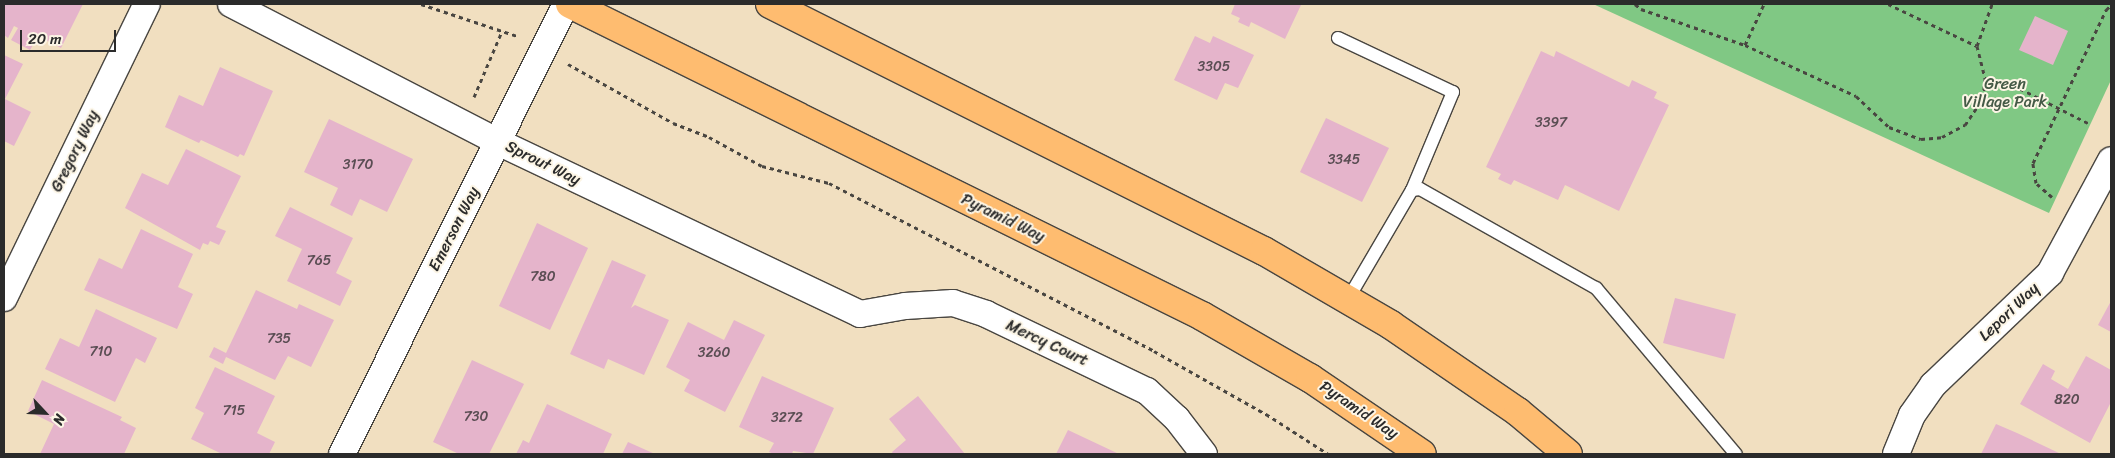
<!DOCTYPE html>
<html>
<head>
<meta charset="utf-8">
<style>
  body { margin:0 }
  #map { position:relative; width:2115px; height:458px; overflow:hidden; background:#f1dfc0; font-family:Sriracha,sans-serif }
  div>[style] { position:absolute }
  [style*='--x'] { left:calc(var(--x)*1px); top:calc(var(--y)*1px); width:calc(var(--w)*1px); rotate:calc(var(--a)*1deg) }
  .green>* { inset:0; background:#80c884 }
  .building>* { inset:0; background:#e5b4cb }
  .path>* { height:3px; margin-top:-1.5px; transform-origin:0; background:repeating-linear-gradient(90deg,#494641 0 4px,transparent 0 8px) }
  .roads { filter:drop-shadow(1px 0 #494641) drop-shadow(-1px 0 #494641) drop-shadow(0 1px #494641) drop-shadow(0 -1px #494641) }
  .lane>* { height:12px; margin:-6px; padding:0 6px; transform-origin:6px; border-radius:6px; background:#fff }
  .street>* { height:26px; margin:-13px; padding:0 13px; transform-origin:13px; border-radius:13px; background:#fff }
  .primary>* { height:28px; margin:-14px; padding:0 14px; transform-origin:14px; border-radius:14px; background:#febc70 }
  span { translate:-50% -50%; white-space:nowrap; text-align:center; line-height:1.15; -webkit-text-stroke:4px #fcf5e5; paint-order:stroke }
  .number-label { font-size:14px; color:#5a4d53 }
  .number-label span { -webkit-text-stroke-width:0 }
  .park-label { font-size:16px; color:#445a46 }
  .street-label { font-size:16px; color:#2b2b2b }
  .frame { position:absolute; inset:0; border:5px solid #2b2b2b; pointer-events:none }
  .north { position:absolute; left:20px; top:388px; width:50px; height:50px; -webkit-text-stroke:4px #fcf5e5; paint-order:stroke; rotate:115deg; font-size:14px; font-weight:700; line-height:20px; text-align:center; color:#2b2b2b }
  .north::after { content:''; display:block; margin:auto; width:18px; height:22px; background:#2b2b2b; clip-path:polygon(50% 0,100% 100%,50% 72%,0 100%) }
  .scale { position:absolute; left:20px; top:30px; width:96px; height:22px; box-sizing:border-box; border:2px solid #2b2b2b; border-top:0; padding-left:6px; font-size:15px; line-height:18px; white-space:nowrap; color:#2b2b2b; -webkit-text-stroke:4px #fcf5e5; paint-order:stroke }
</style>
</head>
<body>
<div id="map">
  <div class="green">
    <i style="clip-path:polygon(1593px 4px,2111px 4px,2111px 80px,2049px 213px)"></i>
  </div>
  <div class="building">
    <i style="clip-path:polygon(4px 4px,83px 4px,61px 48px,38px 36px,30px 50px,11px 40px,18px 28px,14px 26px,8px 38px,4px 35px)"></i>
    <i style="clip-path:polygon(1235px 4px,1298px 4px,1301px 5px,1285px 39px,1251px 22px,1249px 27px,1238px 22px,1240px 18px,1231px 14px)"></i>
    <i style="clip-path:polygon(2035px 16px,2068px 31px,2053px 65px,2019px 50px)"></i>
    <i style="clip-path:polygon(1195px 36px,1210px 43px,1213px 36px,1254px 55px,1238px 88px,1225px 83px,1217px 100px,1174px 80px)"></i>
    <i style="clip-path:polygon(1541px 51px,1554px 57px,1556px 51px,1629px 87px,1632px 80px,1657px 92px,1654px 98px,1669px 105px,1619px 211px,1565px 185px,1558px 200px,1514px 180px,1511px 185px,1498px 179px,1501px 174px,1486px 167px)"></i>
    <i style="clip-path:polygon(4px 55px,23px 64px,5px 99px,31px 112px,14px 146px,4px 141px)"></i>
    <i style="clip-path:polygon(220px 67px,273px 91px,244px 156px,240px 154px,238px 157px,201px 140px,199px 143px,165px 127px,179px 95px,203px 106px)"></i>
    <i style="clip-path:polygon(1326px 118px,1389px 148px,1362px 202px,1300px 172px)"></i>
    <i style="clip-path:polygon(329px 119px,413px 159px,387px 212px,360px 199px,352px 216px,330px 205px,338px 188px,304px 172px)"></i>
    <i style="clip-path:polygon(186px 149px,241px 176px,216px 227px,226px 231px,219px 245px,210px 241px,208px 245px,203px 243px,200px 250px,125px 208px,142px 173px,168px 185px)"></i>
    <i style="clip-path:polygon(290px 207px,353px 238px,336px 273px,352px 281px,340px 306px,287px 281px,302px 249px,275px 236px)"></i>
    <i style="clip-path:polygon(537px 223px,588px 248px,550px 330px,499px 306px)"></i>
    <i style="clip-path:polygon(141px 229px,193px 254px,178px 287px,193px 294px,177px 329px,84px 290px,99px 258px,122px 269px)"></i>
    <i style="clip-path:polygon(612px 260px,646px 275px,631px 308px,635px 305px,669px 320px,644px 375px,608px 359px,604px 369px,570px 354px)"></i>
    <i style="clip-path:polygon(256px 290px,297px 309px,299px 304px,334px 320px,311px 367px,288px 356px,275px 380px,226px 357px,223px 364px,209px 357px,214px 347px,226px 353px)"></i>
    <i style="clip-path:polygon(1675px 298px,1736px 314px,1724px 359px,1663px 343px)"></i>
    <i style="clip-path:polygon(2111px 301px,2111px 332px,2098px 325px)"></i>
    <i style="clip-path:polygon(96px 309px,157px 338px,145px 363px,136px 358px,115px 402px,45px 369px,60px 338px,79px 347px)"></i>
    <i style="clip-path:polygon(734px 320px,765px 335px,725px 412px,684px 391px,690px 380px,666px 367px,688px 322px,724px 340px)"></i>
    <i style="clip-path:polygon(2086px 356px,2111px 370px,2111px 402px,2090px 443px,2020px 404px,2043px 364px,2055px 371px,2051px 379px,2068px 389px)"></i>
    <i style="clip-path:polygon(472px 360px,524px 384px,489px 454px,459px 454px,433px 442px)"></i>
    <i style="clip-path:polygon(215px 367px,275px 396px,257px 433px,275px 442px,269px 454px,222px 454px,191px 439px,204px 413px,195px 408px)"></i>
    <i style="clip-path:polygon(762px 376px,834px 408px,813px 454px,793px 451px,792px 454px,774px 454px,769px 452px,774px 443px,739px 427px)"></i>
    <i style="clip-path:polygon(42px 380px,122px 417px,120px 420px,136px 428px,124px 454px,40px 454px,54px 424px,28px 411px)"></i>
    <i style="clip-path:polygon(918px 396px,965px 454px,893px 454px,892px 452px,906px 440px,889px 419px)"></i>
    <i style="clip-path:polygon(547px 404px,612px 434px,603px 454px,516px 454px,523px 440px,529px 443px)"></i>
    <i style="clip-path:polygon(1996px 424px,2017px 433px,2061px 454px,1981px 454px)"></i>
    <i style="clip-path:polygon(1068px 430px,1119px 454px,1056px 454px)"></i>
    <i style="clip-path:polygon(628px 442px,655px 454px,622px 454px)"></i>
  </div>
  <div class="path">
    <i style="--x:421;--y:4;--w:101;--a:18.4"></i>
    <i style="--x:1635;--y:4;--w:8;--a:40"></i>
    <i style="--x:1641;--y:9;--w:110;--a:19.1"></i>
    <i style="--x:1745;--y:45;--w:45;--a:-65.1"></i>
    <i style="--x:1888;--y:4;--w:98;--a:25.3"></i>
    <i style="--x:1977;--y:46;--w:34;--a:76"></i>
    <i style="--x:1985;--y:79;--w:29;--a:12"></i>
    <i style="--x:2013;--y:85;--w:84;--a:26.9"></i>
    <i style="--x:1745;--y:45;--w:122;--a:24.7"></i>
    <i style="--x:1856;--y:96;--w:45;--a:43.2"></i>
    <i style="--x:1889;--y:127;--w:34;--a:21"></i>
    <i style="--x:1921;--y:139;--w:21;--a:-5"></i>
    <i style="--x:1942;--y:137;--w:26;--a:-28"></i>
    <i style="--x:1965;--y:125;--w:32;--a:-56"></i>
    <i style="--x:1983;--y:98;--w:19;--a:-84"></i>
    <i style="--x:1977;--y:46;--w:45;--a:-70.3"></i>
    <i style="--x:568;--y:64;--w:120;--a:29.3"></i>
    <i style="--x:673;--y:123;--w:39;--a:21"></i>
    <i style="--x:709;--y:137;--w:60;--a:28.7"></i>
    <i style="--x:762;--y:166;--w:69;--a:14.2"></i>
    <i style="--x:829;--y:183;--w:366;--a:27.3"></i>
    <i style="--x:1154;--y:351;--w:129;--a:29.4"></i>
    <i style="--x:1266;--y:414;--w:74;--a:32.8"></i>
    <i style="--x:474;--y:97;--w:72;--a:-67"></i>
    <i style="--x:2052;--y:197;--w:21;--a:-139"></i>
    <i style="--x:2036;--y:183;--w:20;--a:-99"></i>
    <i style="--x:2033;--y:163;--w:170;--a:-64.5"></i>
    <i style="--x:2106;--y:10;--w:7;--a:-45"></i>
  </div>
  <div class="roads">
    <div class="lane">
      <i style="--x:1338;--y:38;--w:127;--a:25.2"></i>
      <i style="--x:1453;--y:92;--w:106;--a:112.7"></i>
      <i style="--x:1348;--y:299;--w:126;--a:-59.6"></i>
      <i style="--x:1412;--y:190;--w:8;--a:-7"></i>
      <i style="--x:1420;--y:189;--w:202;--a:29.4"></i>
      <i style="--x:1596;--y:288;--w:217;--a:49.9"></i>
    </div>
    <div class="street">
      <i style="--x:231;--y:4;--w:301;--a:27.3"></i>
      <i style="--x:498;--y:142;--w:401;--a:25.4"></i>
      <i style="--x:860;--y:314;--w:46;--a:-10.1"></i>
      <i style="--x:905;--y:306;--w:48;--a:-3.6"></i>
      <i style="--x:953;--y:303;--w:35;--a:18"></i>
      <i style="--x:986;--y:314;--w:178;--a:25.6"></i>
      <i style="--x:1147;--y:391;--w:41;--a:43"></i>
      <i style="--x:1177;--y:419;--w:44;--a:52.4"></i>
      <i style="--x:4;--y:298;--w:327;--a:-64.1"></i>
      <i style="--x:342;--y:454;--w:503;--a:-63.54"></i>
      <i style="--x:1896;--y:454;--w:42;--a:-67.7"></i>
      <i style="--x:1912;--y:415;--w:37;--a:-55"></i>
      <i style="--x:1933;--y:385;--w:162;--a:-43.7"></i>
      <i style="--x:2050;--y:273;--w:128;--a:-61.6"></i>
    </div>
    <div class="primary">
      <i style="--x:570;--y:4;--w:705;--a:26.27"></i>
      <i style="--x:1202;--y:316;--w:125;--a:29.9"></i>
      <i style="--x:1310;--y:378;--w:135;--a:34.2"></i>
      <i style="--x:770;--y:4;--w:552;--a:26.57"></i>
      <i style="--x:1264;--y:251;--w:147;--a:30.2"></i>
      <i style="--x:1391;--y:325;--w:154;--a:34.4"></i>
      <i style="--x:1518;--y:412;--w:65;--a:40"></i>
    </div>
  </div>
  <div class="number-label">
    <span style="left:1214px;top:67px">3305</span>
    <span style="left:1551px;top:123px">3397</span>
    <span style="left:1344px;top:160px">3345</span>
    <span style="left:358px;top:165px">3170</span>
    <span style="left:319px;top:261px">765</span>
    <span style="left:543px;top:277px">780</span>
    <span style="left:279px;top:339px">735</span>
    <span style="left:101px;top:352px">710</span>
    <span style="left:714px;top:353px">3260</span>
    <span style="left:2067px;top:400px">820</span>
    <span style="left:234px;top:411px">715</span>
    <span style="left:476px;top:417px">730</span>
    <span style="left:787px;top:418px">3272</span>
  </div>
  <div class="park-label">
    <span style="left:2005px;top:93px">Green<br>Village Park</span>
  </div>
  <div class="street-label">
    <span style="left:75px;top:151px;rotate:-64deg">Gregory Way</span>
    <span style="left:543px;top:163px;rotate:26deg">Sprout Way</span>
    <span style="left:1003px;top:218px;rotate:26deg">Pyramid Way</span>
    <span style="left:454px;top:229px;rotate:-63deg">Emerson Way</span>
    <span style="left:2009px;top:312px;rotate:-44deg">Lepori Way</span>
    <span style="left:1047px;top:343px;rotate:25deg">Mercy Court</span>
    <span style="left:1359px;top:410px;rotate:34deg">Pyramid Way</span>
  </div>
  <div class="frame"></div>
  <div class="north">N</div>
  <div class="scale">20 m</div>
</div>
</body>
</html>
